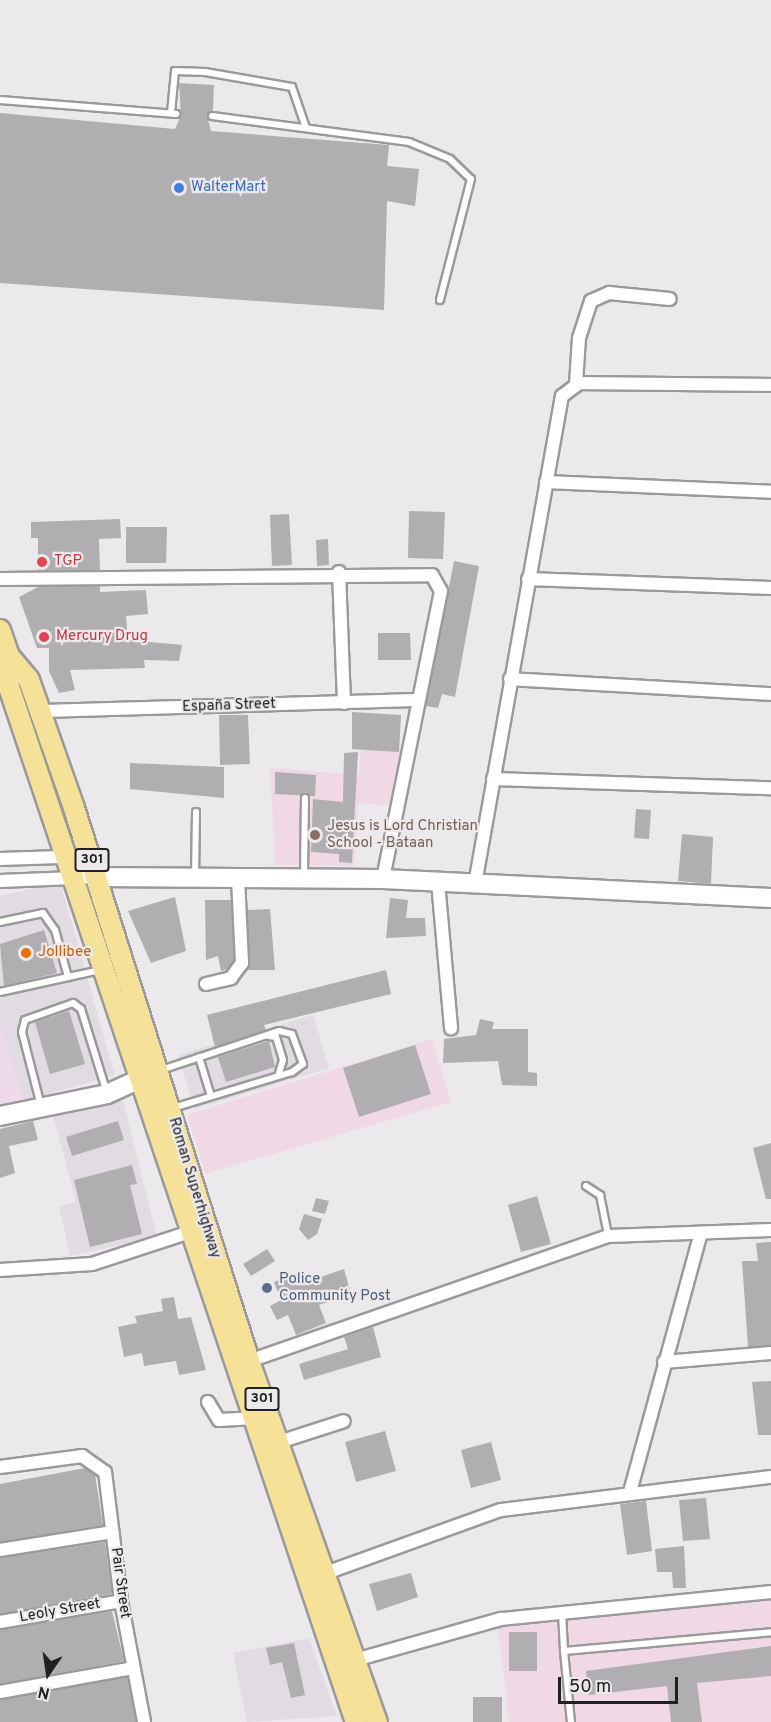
<!DOCTYPE html>
<html>
<head>
<meta charset="utf-8">
<style>
  body { margin:0 }
  #map { position:relative; width:771px; height:1722px; overflow:hidden; background:#ece9ec; font-family:Overpass,sans-serif }
  div>[style] { position:absolute }
  [style*='--x'] { left:calc(var(--x)*1px); top:calc(var(--y)*1px); width:calc(var(--w)*1px); rotate:calc(var(--a)*1deg) }
  .built>* { inset:0; background:#e2dbe3 }
  .industrial>* { inset:0; background:#edd9ea }
  .education>* { inset:0; background:#f0d9e5 }
  .building>* { inset:0; background:#b0aeb1 }
  .roads { filter:drop-shadow(2px 0 #9b999b) drop-shadow(-2px 0 #9b999b) drop-shadow(0 2px #9b999b) drop-shadow(0 -2px #9b999b) }
  .lane>* { height:6px; margin:-3px; padding:0 3px; transform-origin:3px; border-radius:3px; background:#fff }
  .street>* { height:12px; margin:-6px; padding:0 6px; transform-origin:6px; border-radius:6px; background:#fff }
  .secondary>* { height:18px; margin:-9px; padding:0 9px; transform-origin:9px; border-radius:9px; background:#fff }
  .primary>* { height:20px; margin:-10px; padding:0 10px; transform-origin:10px; border-radius:10px; background:#f5e198 }
  .dots>* { width:16px; height:16px; translate:-50% -50%; box-sizing:border-box; border:3px solid #ece9ec; border-radius:50% }
  span { translate:-50% -50%; white-space:nowrap; text-align:center; line-height:1.15; -webkit-text-stroke:4.5px #ece9ec; paint-order:stroke }
  .shield-label span { padding:2px 4px; background:#ece9ec; border:2px solid; border-radius:4px; -webkit-text-stroke-width:0 }
  .shield-label { font-size:14px; color:#212121; font-weight:700 }
  .shop-label { font-size:15px; color:#366cbe }
  .left { translate:0 -50%; text-align:left }
  .health-label { font-size:15px; color:#be3a42 }
  .street-label { font-size:15px; color:#212121 }
  .education-label { font-size:15px; color:#785e54 }
  .food-label { font-size:15px; color:#c56008 }
  .service-label { font-size:15px; color:#4e5e75 }
  .north { position:absolute; left:18px; top:1644px; width:60px; height:60px; -webkit-text-stroke:4px #ece9ec; paint-order:stroke; rotate:193deg; font-size:16px; font-weight:700; line-height:24px; text-align:center; color:#212121 }
  .north::after { content:''; display:block; margin:auto; width:21px; height:27px; background:#212121; clip-path:polygon(50% 0,100% 100%,50% 72%,0 100%) }
  .scale { position:absolute; left:558px; top:1677px; width:120px; height:27px; box-sizing:border-box; border:3px solid #212121; border-top:0; padding-left:8px; font-size:18px; line-height:21px; white-space:nowrap; color:#212121; -webkit-text-stroke:4px #ece9ec; paint-order:stroke }
</style>
</head>
<body>
<div id="map">
  <div class="built">
    <i style="clip-path:polygon(60px 882px,115px 1075px,24px 1101px,0 1027px,0 896px)"></i>
    <i style="clip-path:polygon(313px 1015px,329px 1068px,195px 1109px,178px 1055px)"></i>
    <i style="clip-path:polygon(123px 1100px,157px 1237px,70px 1256px,59px 1206px,76px 1202px,53px 1115px)"></i>
    <i style="clip-path:polygon(309px 1638px,337px 1716px,247px 1722px,233px 1653px)"></i>
  </div>
  <div class="industrial">
    <i style="clip-path:polygon(0 1027px,24px 1101px,0 1106px)"></i>
  </div>
  <div class="education">
    <i style="clip-path:polygon(361px 747px,406px 750px,394px 806px,358px 803px,354px 866px,275px 865px,270px 768px,359px 775px)"></i>
    <i style="clip-path:polygon(432px 1039px,451px 1102px,205px 1174px,187px 1115px)"></i>
    <i style="clip-path:polygon(771px 1598px,771px 1722px,509px 1722px,498px 1627px)"></i>
  </div>
  <div class="building">
    <i style="clip-path:polygon(179px 83px,214px 85px,213px 111px,207px 116px,211px 131px,389px 145px,387px 166px,419px 169px,415px 206px,387px 201px,384px 310px,0 283px,0 113px,175px 129px,181px 115px)"></i>
    <i style="clip-path:polygon(409px 511px,445px 512px,443px 559px,408px 558px)"></i>
    <i style="clip-path:polygon(289px 514px,292px 565px,272px 566px,270px 515px)"></i>
    <i style="clip-path:polygon(120px 519px,121px 538px,99px 539px,100px 570px,38px 570px,38px 538px,31px 538px,31px 522px)"></i>
    <i style="clip-path:polygon(126px 527px,167px 527px,166px 563px,126px 563px)"></i>
    <i style="clip-path:polygon(328px 539px,329px 565px,317px 566px,316px 540px)"></i>
    <i style="clip-path:polygon(454px 561px,479px 566px,455px 697px,442px 694px,438px 708px,426px 706px)"></i>
    <i style="clip-path:polygon(100px 586px,100px 592px,146px 590px,148px 614px,126px 616px,128px 640px,182px 645px,179px 661px,144px 660px,145px 668px,70px 670px,75px 690px,59px 693px,49px 671px,49px 648px,37px 648px,19px 597px,38px 587px)"></i>
    <i style="clip-path:polygon(378px 633px,410px 633px,411px 660px,378px 660px)"></i>
    <i style="clip-path:polygon(352px 712px,401px 715px,399px 752px,352px 749px)"></i>
    <i style="clip-path:polygon(219px 715px,248px 715px,250px 764px,220px 765px)"></i>
    <i style="clip-path:polygon(358px 752px,352px 863px,339px 862px,339px 854px,311px 852px,313px 799px,343px 802px,344px 753px)"></i>
    <i style="clip-path:polygon(130px 763px,224px 767px,224px 798px,130px 789px)"></i>
    <i style="clip-path:polygon(275px 772px,316px 775px,315px 796px,275px 794px)"></i>
    <i style="clip-path:polygon(636px 809px,651px 810px,649px 839px,634px 838px)"></i>
    <i style="clip-path:polygon(682px 834px,713px 837px,711px 884px,678px 881px)"></i>
    <i style="clip-path:polygon(175px 897px,186px 951px,151px 963px,128px 911px)"></i>
    <i style="clip-path:polygon(390px 898px,408px 900px,406px 918px,425px 918px,426px 936px,386px 938px)"></i>
    <i style="clip-path:polygon(205px 900px,231px 900px,234px 960px,226px 970px,221px 971px,218px 956px,206px 960px)"></i>
    <i style="clip-path:polygon(270px 909px,275px 970px,247px 970px,248px 910px)"></i>
    <i style="clip-path:polygon(44px 930px,57px 973px,4px 986px,0 944px)"></i>
    <i style="clip-path:polygon(386px 970px,391px 994px,264px 1025px,266px 1030px,215px 1047px,207px 1015px)"></i>
    <i style="clip-path:polygon(69px 1011px,85px 1064px,50px 1074px,35px 1022px)"></i>
    <i style="clip-path:polygon(480px 1019px,494px 1022px,492px 1029px,528px 1029px,528px 1072px,537px 1073px,537px 1086px,502px 1085px,498px 1061px,443px 1063px,444px 1039px,476px 1035px)"></i>
    <i style="clip-path:polygon(269px 1041px,275px 1067px,226px 1082px,218px 1057px)"></i>
    <i style="clip-path:polygon(415px 1045px,431px 1094px,359px 1117px,343px 1068px)"></i>
    <i style="clip-path:polygon(33px 1121px,38px 1140px,9px 1146px,15px 1173px,0 1178px,0 1129px)"></i>
    <i style="clip-path:polygon(118px 1121px,124px 1140px,72px 1156px,66px 1137px)"></i>
    <i style="clip-path:polygon(771px 1143px,771px 1199px,766px 1199px,753px 1148px)"></i>
    <i style="clip-path:polygon(132px 1165px,137px 1184px,130px 1185px,142px 1234px,90px 1247px,74px 1180px)"></i>
    <i style="clip-path:polygon(537px 1196px,551px 1244px,521px 1252px,508px 1205px)"></i>
    <i style="clip-path:polygon(316px 1198px,329px 1201px,325px 1214px,312px 1211px)"></i>
    <i style="clip-path:polygon(304px 1214px,322px 1219px,317px 1234px,308px 1240px,299px 1229px)"></i>
    <i style="clip-path:polygon(771px 1242px,771px 1345px,748px 1347px,742px 1261px,758px 1261px,756px 1243px)"></i>
    <i style="clip-path:polygon(267px 1249px,275px 1261px,251px 1276px,243px 1264px)"></i>
    <i style="clip-path:polygon(344px 1269px,351px 1294px,319px 1305px,326px 1323px,296px 1335px,288px 1315px,277px 1320px,270px 1306px,281px 1300px,274px 1282px,304px 1270px,309px 1281px)"></i>
    <i style="clip-path:polygon(174px 1297px,178px 1319px,191px 1317px,206px 1370px,179px 1375px,176px 1361px,144px 1366px,142px 1353px,124px 1357px,118px 1327px,137px 1323px,135px 1316px,163px 1311px,161px 1299px)"></i>
    <i style="clip-path:polygon(373px 1327px,381px 1357px,304px 1380px,299px 1364px,348px 1349px,344px 1337px)"></i>
    <i style="clip-path:polygon(771px 1381px,771px 1435px,758px 1435px,752px 1382px)"></i>
    <i style="clip-path:polygon(385px 1431px,396px 1471px,356px 1482px,345px 1442px)"></i>
    <i style="clip-path:polygon(491px 1442px,501px 1480px,471px 1488px,461px 1450px)"></i>
    <i style="clip-path:polygon(85px 1468px,95px 1475px,103px 1525px,0 1542px,0 1484px)"></i>
    <i style="clip-path:polygon(706px 1498px,710px 1539px,683px 1541px,679px 1500px)"></i>
    <i style="clip-path:polygon(646px 1501px,652px 1551px,627px 1555px,620px 1504px)"></i>
    <i style="clip-path:polygon(105px 1542px,112px 1594px,0 1614px,0 1558px)"></i>
    <i style="clip-path:polygon(684px 1546px,686px 1588px,673px 1588px,672px 1572px,657px 1572px,655px 1549px)"></i>
    <i style="clip-path:polygon(411px 1573px,418px 1597px,377px 1611px,369px 1584px)"></i>
    <i style="clip-path:polygon(112px 1611px,124px 1661px,0 1684px,0 1630px)"></i>
    <i style="clip-path:polygon(509px 1632px,537px 1632px,537px 1671px,509px 1671px)"></i>
    <i style="clip-path:polygon(294px 1643px,305px 1695px,291px 1698px,282px 1662px,270px 1665px,266px 1648px)"></i>
    <i style="clip-path:polygon(771px 1646px,771px 1676px,697px 1683px,702px 1722px,671px 1722px,667px 1686px,589px 1695px,586px 1671px)"></i>
    <i style="clip-path:polygon(127px 1677px,136px 1722px,0 1722px,0 1700px)"></i>
    <i style="clip-path:polygon(473px 1697px,502px 1697px,502px 1722px,473px 1722px)"></i>
  </div>
  <div class="roads">
    <div class="lane">
      <i style="--x:0;--y:100;--w:177;--a:4.5"></i>
      <i style="--x:171;--y:113;--w:42;--a:-84.6"></i>
      <i style="--x:175;--y:71;--w:30;--a:2"></i>
      <i style="--x:205;--y:72;--w:88;--a:9.8"></i>
      <i style="--x:292;--y:87;--w:43;--a:71.1"></i>
      <i style="--x:212;--y:116;--w:199;--a:7.5"></i>
      <i style="--x:409;--y:142;--w:44;--a:22.5"></i>
      <i style="--x:450;--y:159;--w:29;--a:44"></i>
      <i style="--x:471;--y:179;--w:125;--a:104.4"></i>
      <i style="--x:304;--y:876;--w:78;--a:-89.3"></i>
      <i style="--x:195;--y:877;--w:65;--a:-89.1"></i>
      <i style="--x:0;--y:922;--w:44;--a:-11.8"></i>
      <i style="--x:43;--y:913;--w:21;--a:55"></i>
      <i style="--x:55;--y:930;--w:49;--a:74.5"></i>
      <i style="--x:68;--y:977;--w:34;--a:-12"></i>
      <i style="--x:0;--y:992;--w:70;--a:-12.4"></i>
      <i style="--x:269;--y:1036;--w:7;--a:8"></i>
      <i style="--x:276;--y:1037;--w:24;--a:73"></i>
      <i style="--x:283;--y:1060;--w:14;--a:107"></i>
      <i style="--x:199;--y:1057;--w:39;--a:73"></i>
      <i style="--x:161;--y:1070;--w:124;--a:-18.3"></i>
      <i style="--x:279;--y:1031;--w:13;--a:13"></i>
      <i style="--x:292;--y:1034;--w:32;--a:70"></i>
      <i style="--x:303;--y:1064;--w:14;--a:144"></i>
      <i style="--x:292;--y:1072;--w:124;--a:163.2"></i>
      <i style="--x:41;--y:1106;--w:76;--a:-104.4"></i>
      <i style="--x:22;--y:1032;--w:12;--a:-76"></i>
      <i style="--x:25;--y:1020;--w:51;--a:-19.5"></i>
      <i style="--x:73;--y:1003;--w:10;--a:37"></i>
      <i style="--x:81;--y:1009;--w:88;--a:72.8"></i>
      <i style="--x:586;--y:1186;--w:17;--a:33"></i>
      <i style="--x:600;--y:1195;--w:41;--a:78.7"></i>
      <i style="--x:562;--y:1612;--w:39;--a:87"></i>
      <i style="--x:564;--y:1651;--w:208;--a:-5.2"></i>
      <i style="--x:564;--y:1651;--w:71;--a:84.4"></i>
    </div>
    <div class="street">
      <i style="--x:576;--y:384;--w:46;--a:-86.3"></i>
      <i style="--x:579;--y:338;--w:39;--a:-72"></i>
      <i style="--x:591;--y:301;--w:20;--a:-24"></i>
      <i style="--x:609;--y:293;--w:61;--a:5.6"></i>
      <i style="--x:546;--y:482;--w:225;--a:2.5"></i>
      <i style="--x:339;--y:572;--w:131;--a:87.8"></i>
      <i style="--x:0;--y:579;--w:432;--a:-0.5"></i>
      <i style="--x:432;--y:575;--w:18;--a:61"></i>
      <i style="--x:441;--y:591;--w:294;--a:101.4"></i>
      <i style="--x:528;--y:579;--w:243;--a:2.1"></i>
      <i style="--x:510;--y:679;--w:261;--a:3.3"></i>
      <i style="--x:41;--y:711;--w:377;--a:-1.7"></i>
      <i style="--x:493;--y:779;--w:278;--a:1.9"></i>
      <i style="--x:0;--y:859;--w:90;--a:-1.9"></i>
      <i style="--x:0;--y:881;--w:98;--a:-2.3"></i>
      <i style="--x:438;--y:882;--w:147;--a:84.9"></i>
      <i style="--x:475;--y:884;--w:496;--a:-79.9"></i>
      <i style="--x:562;--y:396;--w:21;--a:-37"></i>
      <i style="--x:579;--y:383;--w:192;--a:0.6"></i>
      <i style="--x:206;--y:984;--w:26;--a:-13"></i>
      <i style="--x:231;--y:978;--w:19;--a:-54"></i>
      <i style="--x:242;--y:963;--w:86;--a:-92.7"></i>
      <i style="--x:0;--y:1270;--w:92;--a:-3.7"></i>
      <i style="--x:92;--y:1264;--w:103;--a:-18.1"></i>
      <i style="--x:249;--y:1361;--w:380;--a:-19.2"></i>
      <i style="--x:608;--y:1236;--w:163;--a:-2.1"></i>
      <i style="--x:664;--y:1362;--w:107;--a:-4.8"></i>
      <i style="--x:208;--y:1402;--w:21;--a:59"></i>
      <i style="--x:219;--y:1420;--w:33;--a:-3"></i>
      <i style="--x:276;--y:1443;--w:71;--a:-17.9"></i>
      <i style="--x:0;--y:1467;--w:83;--a:-7.6"></i>
      <i style="--x:82;--y:1456;--w:28;--a:35"></i>
      <i style="--x:105;--y:1472;--w:130;--a:82.9"></i>
      <i style="--x:121;--y:1601;--w:123;--a:79.2"></i>
      <i style="--x:630;--y:1492;--w:265;--a:-74.7"></i>
      <i style="--x:0;--y:1550;--w:114;--a:-9.1"></i>
      <i style="--x:323;--y:1574;--w:189;--a:-19.8"></i>
      <i style="--x:501;--y:1510;--w:272;--a:-7"></i>
      <i style="--x:0;--y:1622;--w:123;--a:-9.8"></i>
      <i style="--x:355;--y:1660;--w:152;--a:-15.7"></i>
      <i style="--x:501;--y:1619;--w:271;--a:-5.7"></i>
      <i style="--x:0;--y:1692;--w:135;--a:-10.2"></i>
    </div>
    <div class="secondary">
      <i style="--x:98;--y:877;--w:285;--a:0.4"></i>
      <i style="--x:383;--y:879;--w:388;--a:2.8"></i>
      <i style="--x:0;--y:1116;--w:109;--a:-11.6"></i>
      <i style="--x:107;--y:1094;--w:51;--a:-24.5"></i>
    </div>
    <div class="primary">
      <i style="--x:0;--y:630;--w:28;--a:71"></i>
      <i style="--x:9;--y:656;--w:31;--a:50"></i>
      <i style="--x:29;--y:680;--w:136;--a:70.6"></i>
      <i style="--x:74;--y:808;--w:580;--a:72.44"></i>
      <i style="--x:249;--y:1361;--w:383;--a:70.5"></i>
      <i style="--x:9;--y:656;--w:28;--a:92"></i>
      <i style="--x:8;--y:684;--w:1095;--a:71.47"></i>
    </div>
  </div>
  <div class="dots">
    <i style="left:179px;top:188px;background:#3f7fe0"></i>
    <i style="left:42px;top:562px;background:#e0444e"></i>
    <i style="left:44px;top:637px;background:#e0444e"></i>
    <i style="left:315px;top:835px;background:#8d6e63"></i>
    <i style="left:26px;top:953px;background:#e8710a"></i>
    <i style="left:267px;top:1288px;background:#5c6f8a"></i>
  </div>
  <div class="shield-label">
    <span style="left:92px;top:860px">301</span>
    <span style="left:262px;top:1399px">301</span>
  </div>
  <div class="shop-label">
    <span class="left" style="left:191px;top:188px">WalterMart</span>
  </div>
  <div class="health-label">
    <span class="left" style="left:54px;top:562px">TGP</span>
    <span class="left" style="left:56px;top:637px">Mercury Drug</span>
  </div>
  <div class="street-label">
    <span style="left:229px;top:706px;rotate:-2deg">España Street</span>
    <span style="left:194px;top:1188px;rotate:73deg">Roman Superhighway</span>
    <span style="left:120px;top:1583px;rotate:82deg">Pair Street</span>
    <span style="left:60px;top:1611px;rotate:-10deg">Leoly Street</span>
  </div>
  <div class="education-label">
    <span class="left" style="left:327px;top:835px">Jesus is Lord Christian<br>School - Bataan</span>
  </div>
  <div class="food-label">
    <span class="left" style="left:38px;top:953px">Jollibee</span>
  </div>
  <div class="service-label">
    <span class="left" style="left:279px;top:1288px">Police<br>Community Post</span>
  </div>
  <div class="north">N</div>
  <div class="scale">50 m</div>
</div>
</body>
</html>
